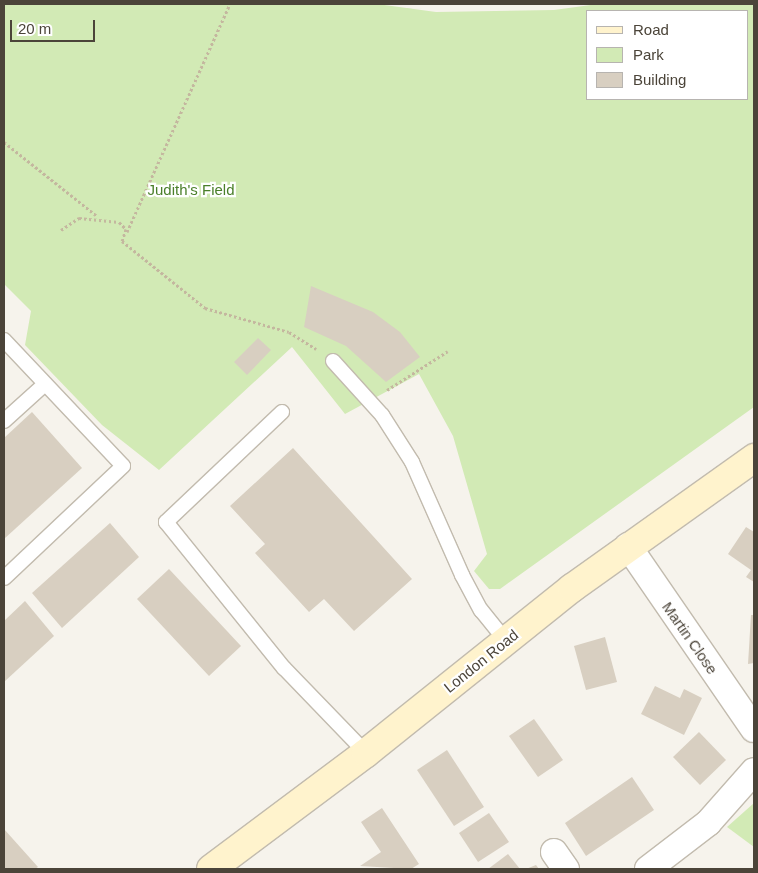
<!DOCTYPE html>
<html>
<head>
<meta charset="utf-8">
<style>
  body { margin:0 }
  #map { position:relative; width:758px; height:873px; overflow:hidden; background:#f6f3ec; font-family:Arial,sans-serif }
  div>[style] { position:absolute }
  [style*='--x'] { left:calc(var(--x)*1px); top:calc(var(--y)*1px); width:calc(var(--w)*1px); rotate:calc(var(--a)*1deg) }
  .green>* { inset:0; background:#d2eab5 }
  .building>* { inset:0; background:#d8cfc1 }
  .path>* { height:3px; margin-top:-1.5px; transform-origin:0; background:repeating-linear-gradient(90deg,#c4b79f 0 2.5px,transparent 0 5px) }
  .roads { filter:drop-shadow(1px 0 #c2bbae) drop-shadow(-1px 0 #c2bbae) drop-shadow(0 1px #c2bbae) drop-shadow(0 -1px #c2bbae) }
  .lane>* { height:14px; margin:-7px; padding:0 7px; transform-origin:7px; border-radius:7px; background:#fff }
  .street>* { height:26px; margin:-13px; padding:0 13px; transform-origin:13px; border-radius:13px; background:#fff }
  .secondary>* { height:28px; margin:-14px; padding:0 14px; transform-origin:14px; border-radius:14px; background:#fff3cd }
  span { translate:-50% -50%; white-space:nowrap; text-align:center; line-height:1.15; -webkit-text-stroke:4.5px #fff; paint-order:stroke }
  .park-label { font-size:15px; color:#4a7f2a }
  .street-label { font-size:15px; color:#4b4439 }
  .frame { position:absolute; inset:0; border:5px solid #4b4439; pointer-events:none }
  .legend { position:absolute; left:586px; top:10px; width:162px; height:90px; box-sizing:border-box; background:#fff; border:1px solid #b7b4b0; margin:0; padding:6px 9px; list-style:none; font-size:15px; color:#4b4439 }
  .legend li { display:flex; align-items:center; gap:10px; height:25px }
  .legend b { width:25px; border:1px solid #b7b4b0 }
  .scale { position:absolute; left:10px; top:20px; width:85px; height:22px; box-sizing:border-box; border:2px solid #4b4439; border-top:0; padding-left:6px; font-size:15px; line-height:18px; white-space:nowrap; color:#4b4439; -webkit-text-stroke:4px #fff; paint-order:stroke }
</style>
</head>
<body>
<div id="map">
  <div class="green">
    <i style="clip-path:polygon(evenodd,4px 4px,377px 4px,436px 12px,554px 10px,598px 4px,754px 4px,754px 407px,500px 589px,489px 589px,474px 571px,487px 554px,453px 436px,419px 374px,345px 414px,292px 347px,159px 470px,102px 425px,25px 345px,31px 311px,4px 284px,4px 4px,587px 11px,747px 11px,747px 99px,587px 99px,587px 11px)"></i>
    <i style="clip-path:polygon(754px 803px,754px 847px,727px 827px)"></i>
  </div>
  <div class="building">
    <i style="clip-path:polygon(311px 286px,373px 312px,400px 332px,420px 357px,386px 382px,346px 346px,304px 327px)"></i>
    <i style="clip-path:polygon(258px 338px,271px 350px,247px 375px,234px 362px)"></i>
    <i style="clip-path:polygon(32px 412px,82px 468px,4px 539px,4px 438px)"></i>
    <i style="clip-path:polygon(293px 448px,412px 579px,354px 631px,324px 599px,309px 612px,255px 553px,265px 544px,230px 506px)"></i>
    <i style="clip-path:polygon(110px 523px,139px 557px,62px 628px,32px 593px)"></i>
    <i style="clip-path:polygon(746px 527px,754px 532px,754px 582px,746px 577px,751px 570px,728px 554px)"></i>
    <i style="clip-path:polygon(169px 569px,241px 646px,209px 676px,137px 599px)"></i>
    <i style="clip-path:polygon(25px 601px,54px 636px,4px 682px,4px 621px)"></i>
    <i style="clip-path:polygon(751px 615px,754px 615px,754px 663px,748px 664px)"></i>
    <i style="clip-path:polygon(605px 637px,617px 682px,586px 690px,574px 646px)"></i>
    <i style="clip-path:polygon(655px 686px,680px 698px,684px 689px,702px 698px,684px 735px,641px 714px)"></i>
    <i style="clip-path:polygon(534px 719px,563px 760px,538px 777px,509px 736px)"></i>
    <i style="clip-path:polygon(699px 732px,726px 760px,700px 785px,673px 757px)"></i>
    <i style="clip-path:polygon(447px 750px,484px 807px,454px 826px,417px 770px)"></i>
    <i style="clip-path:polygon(632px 777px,654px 810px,586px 856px,565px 823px)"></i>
    <i style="clip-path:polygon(382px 808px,419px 864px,411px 869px,360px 866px,381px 852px,361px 822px)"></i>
    <i style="clip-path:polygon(489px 813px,509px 842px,478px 862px,459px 833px)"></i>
    <i style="clip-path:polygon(4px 829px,38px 867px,35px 869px,4px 869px)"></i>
    <i style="clip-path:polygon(508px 854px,520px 869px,488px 869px)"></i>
    <i style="clip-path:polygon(536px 865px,539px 869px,526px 869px)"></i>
  </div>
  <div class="path">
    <i style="--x:4;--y:142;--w:119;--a:38.5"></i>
    <i style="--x:61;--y:230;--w:22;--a:-34"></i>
    <i style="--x:79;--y:218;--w:40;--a:5.7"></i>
    <i style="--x:119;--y:222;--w:10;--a:45"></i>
    <i style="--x:126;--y:229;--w:13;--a:108"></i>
    <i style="--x:122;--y:241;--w:107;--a:38.9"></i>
    <i style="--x:205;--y:308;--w:87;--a:15.9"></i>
    <i style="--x:289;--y:332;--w:32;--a:32"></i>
    <i style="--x:127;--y:232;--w:250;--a:-65.7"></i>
    <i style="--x:387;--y:390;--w:72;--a:-32.6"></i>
  </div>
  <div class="roads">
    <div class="lane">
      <i style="--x:4;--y:340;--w:173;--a:46.6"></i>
      <i style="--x:123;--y:466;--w:163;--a:136.7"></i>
      <i style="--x:333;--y:361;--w:73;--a:47.8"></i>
      <i style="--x:382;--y:415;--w:56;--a:57.4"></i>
      <i style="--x:412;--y:462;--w:124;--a:66.1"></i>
      <i style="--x:462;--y:575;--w:40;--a:62"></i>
      <i style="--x:481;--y:610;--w:38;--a:51"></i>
      <i style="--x:282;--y:412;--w:160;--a:136.5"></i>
      <i style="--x:166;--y:522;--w:188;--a:51.1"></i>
      <i style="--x:284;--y:668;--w:118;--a:46"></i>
      <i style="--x:4;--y:421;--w:55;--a:-42.1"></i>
    </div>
    <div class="street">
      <i style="--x:628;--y:546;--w:222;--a:55.5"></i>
      <i style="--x:554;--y:852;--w:21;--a:55"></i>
      <i style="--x:648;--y:869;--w:76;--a:-37.5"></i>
      <i style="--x:708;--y:823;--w:69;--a:-48.5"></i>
    </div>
    <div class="secondary">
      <i style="--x:211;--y:869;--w:194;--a:-36.8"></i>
      <i style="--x:366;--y:753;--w:264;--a:-38.7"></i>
      <i style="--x:572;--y:588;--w:224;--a:-35.5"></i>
    </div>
  </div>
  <div class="park-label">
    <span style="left:191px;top:190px">Judith's Field</span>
  </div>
  <div class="street-label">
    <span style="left:690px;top:638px;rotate:55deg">Martin Close</span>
    <span style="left:481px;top:661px;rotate:-39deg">London Road</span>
  </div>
  <div class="frame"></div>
  <ul class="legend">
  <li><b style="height:6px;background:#fff3cd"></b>Road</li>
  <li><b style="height:14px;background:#d2eab5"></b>Park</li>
  <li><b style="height:14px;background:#d8cfc1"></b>Building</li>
  </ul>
  <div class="scale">20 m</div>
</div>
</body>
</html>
